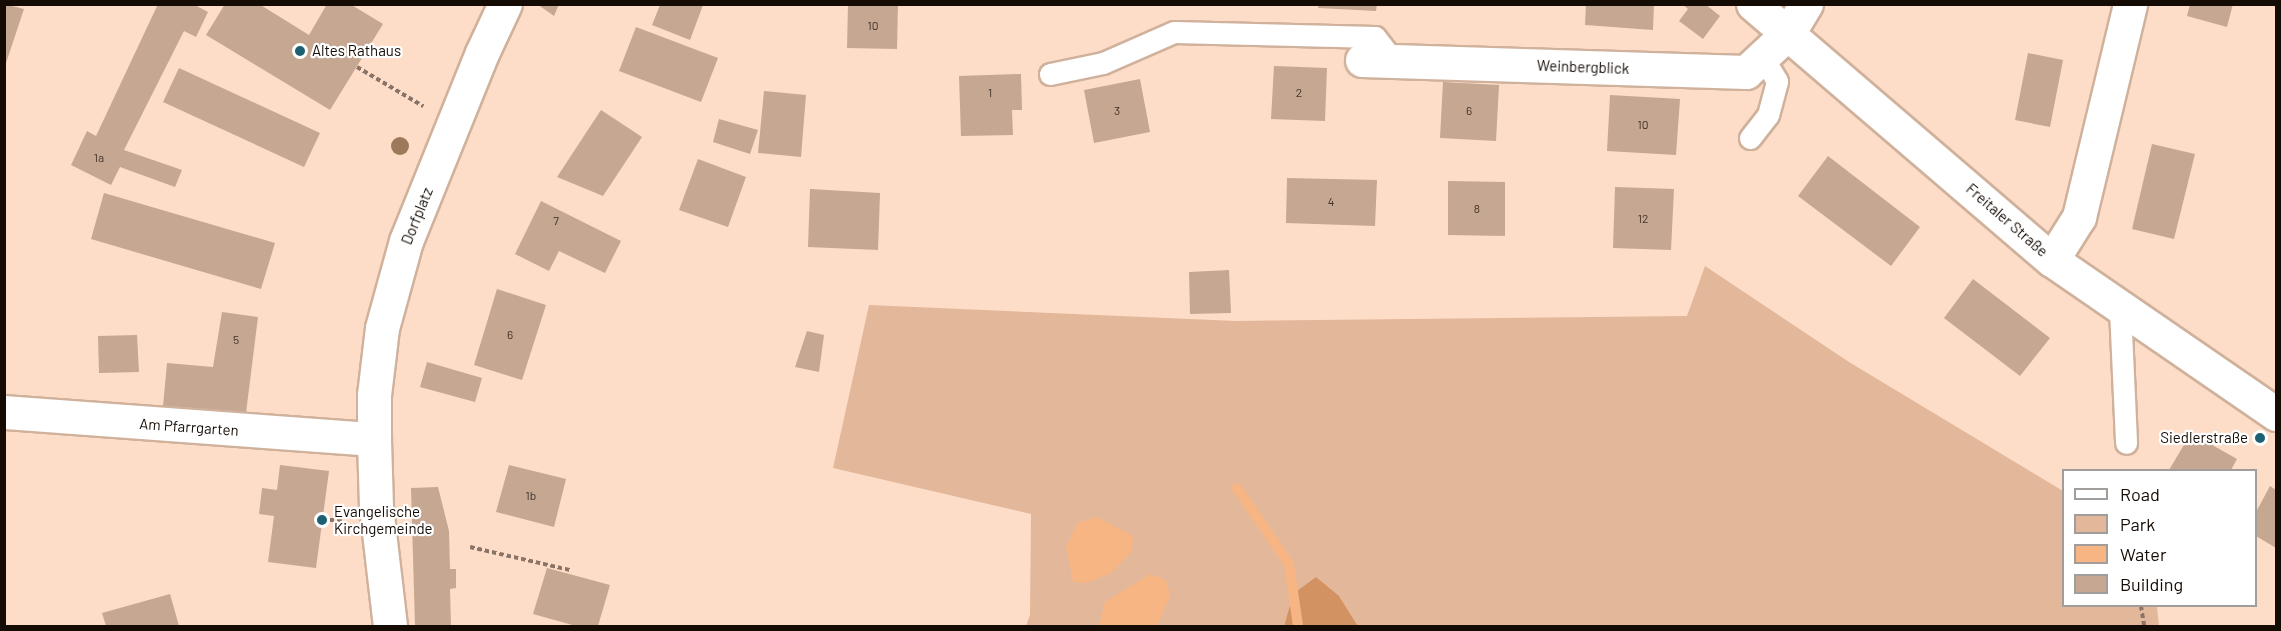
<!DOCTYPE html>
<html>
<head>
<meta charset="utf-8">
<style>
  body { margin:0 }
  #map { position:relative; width:2281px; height:631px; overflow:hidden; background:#fdddc8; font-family:Barlow,sans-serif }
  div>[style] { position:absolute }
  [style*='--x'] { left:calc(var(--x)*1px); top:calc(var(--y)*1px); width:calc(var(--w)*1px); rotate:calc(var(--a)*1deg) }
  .green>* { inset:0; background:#e3b89a }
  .forest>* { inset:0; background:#d39262 }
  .water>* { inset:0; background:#f7b584 }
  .stream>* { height:10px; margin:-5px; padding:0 5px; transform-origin:5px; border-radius:5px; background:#f7b584 }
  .building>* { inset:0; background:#c5a792 }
  .path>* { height:4px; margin-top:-2px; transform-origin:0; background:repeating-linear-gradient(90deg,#897467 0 4.5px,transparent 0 7.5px) }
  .roads { filter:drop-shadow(2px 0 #cfb19c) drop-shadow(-2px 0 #cfb19c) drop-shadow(0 2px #cfb19c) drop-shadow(0 -2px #cfb19c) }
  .service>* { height:21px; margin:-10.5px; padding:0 10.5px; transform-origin:10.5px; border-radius:10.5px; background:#fff }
  .minor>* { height:33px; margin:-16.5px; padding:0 16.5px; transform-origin:16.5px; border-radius:16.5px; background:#fff }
  .tertiary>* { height:33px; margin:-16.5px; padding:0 16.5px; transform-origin:16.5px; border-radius:16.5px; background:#fff }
  .trees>* { width:18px; height:18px; margin:-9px; border-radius:50%; background:#9d785a }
  .dots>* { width:16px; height:16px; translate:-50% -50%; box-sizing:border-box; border:3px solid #fff; border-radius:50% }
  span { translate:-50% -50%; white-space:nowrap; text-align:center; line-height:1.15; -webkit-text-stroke:4.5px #fff; paint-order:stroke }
  .number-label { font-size:12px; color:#413228 }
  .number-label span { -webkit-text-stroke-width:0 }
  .poi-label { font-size:15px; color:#150b05 }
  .left { translate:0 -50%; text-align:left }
  .right { translate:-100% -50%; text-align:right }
  .street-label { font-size:15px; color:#150b05 }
  .frame { position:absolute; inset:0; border:6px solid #150b05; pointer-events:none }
  .legend { position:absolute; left:2062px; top:469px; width:195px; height:138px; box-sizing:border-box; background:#fff; border:2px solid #a19d9b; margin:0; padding:8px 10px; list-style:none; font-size:18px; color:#150b05 }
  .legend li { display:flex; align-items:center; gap:12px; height:30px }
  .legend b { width:30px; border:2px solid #a19d9b }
</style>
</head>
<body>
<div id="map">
  <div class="green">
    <i style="clip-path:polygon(1705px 266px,1849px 362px,2063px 491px,2064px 606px,2157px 606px,2159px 626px,1358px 626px,1339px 596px,1293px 594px,1284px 626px,1026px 626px,1030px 615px,1031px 514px,833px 468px,869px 305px,1236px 321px,1687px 316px)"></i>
  </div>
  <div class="forest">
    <i style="clip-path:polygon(1316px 577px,1339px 596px,1358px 626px,1284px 626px,1293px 594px)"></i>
  </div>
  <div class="water">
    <i style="clip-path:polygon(1097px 517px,1133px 536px,1132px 552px,1111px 573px,1086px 583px,1073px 582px,1066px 546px,1078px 523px)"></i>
    <i style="clip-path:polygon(1150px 574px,1166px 580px,1170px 595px,1157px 626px,1099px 626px,1105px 602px)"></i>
  </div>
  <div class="stream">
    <i style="--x:1237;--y:488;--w:92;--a:55.6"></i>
    <i style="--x:1289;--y:564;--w:63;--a:81.7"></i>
  </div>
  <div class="building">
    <i style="clip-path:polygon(4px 4px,24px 9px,5px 66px,4px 66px)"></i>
    <i style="clip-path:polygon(158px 4px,193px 4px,208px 12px,196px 37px,184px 31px,124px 150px,182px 170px,175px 187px,120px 167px,111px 185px,71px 165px,87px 131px,96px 136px)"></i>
    <i style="clip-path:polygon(225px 4px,259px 4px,309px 35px,327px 4px,350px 4px,383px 24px,330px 110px,206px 35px)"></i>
    <i style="clip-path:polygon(537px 4px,559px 4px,554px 16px)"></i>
    <i style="clip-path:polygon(848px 4px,898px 4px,897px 49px,847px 48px)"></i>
    <i style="clip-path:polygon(1319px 4px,1377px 4px,1376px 11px,1318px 8px)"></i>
    <i style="clip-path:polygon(1586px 4px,1654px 4px,1653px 30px,1585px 25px)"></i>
    <i style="clip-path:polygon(1682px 4px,1705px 4px,1720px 16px,1703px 39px,1679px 21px,1688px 9px)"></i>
    <i style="clip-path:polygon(2190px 4px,2233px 4px,2227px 27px,2187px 16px)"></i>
    <i style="clip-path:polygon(660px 5px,703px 5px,690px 40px,652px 25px)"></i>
    <i style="clip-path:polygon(636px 27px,718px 58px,701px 102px,619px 71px)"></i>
    <i style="clip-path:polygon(2028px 53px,2063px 60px,2050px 127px,2015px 120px)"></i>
    <i style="clip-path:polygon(1274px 66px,1327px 68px,1325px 121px,1271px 119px)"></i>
    <i style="clip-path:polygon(179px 68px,320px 133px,304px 167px,163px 102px)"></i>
    <i style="clip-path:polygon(1021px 74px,1022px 110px,1012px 110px,1013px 135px,961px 136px,959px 76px)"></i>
    <i style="clip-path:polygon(1140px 79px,1150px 132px,1094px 143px,1084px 90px)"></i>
    <i style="clip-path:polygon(1443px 82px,1499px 85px,1496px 141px,1440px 138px)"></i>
    <i style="clip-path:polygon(764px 91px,806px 95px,801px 157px,758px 153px)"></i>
    <i style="clip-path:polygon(1610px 95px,1680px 99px,1676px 155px,1607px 151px)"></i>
    <i style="clip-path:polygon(601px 110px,642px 137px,603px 196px,557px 177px)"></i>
    <i style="clip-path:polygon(719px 119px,758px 130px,750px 154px,713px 142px)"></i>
    <i style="clip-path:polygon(2152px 144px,2195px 154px,2174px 239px,2132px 229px)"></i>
    <i style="clip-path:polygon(1828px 156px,1920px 227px,1891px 266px,1798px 196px)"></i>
    <i style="clip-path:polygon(698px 159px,746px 177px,728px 227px,679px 210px)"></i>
    <i style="clip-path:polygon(1287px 178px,1377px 180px,1375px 226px,1286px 223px)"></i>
    <i style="clip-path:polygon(1448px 181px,1505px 182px,1505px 236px,1448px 235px)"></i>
    <i style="clip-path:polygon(1615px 187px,1674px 189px,1671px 250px,1613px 248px)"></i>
    <i style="clip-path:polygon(810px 189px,880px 193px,878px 250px,808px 247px)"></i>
    <i style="clip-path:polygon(104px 193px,275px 243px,261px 289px,91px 239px)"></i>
    <i style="clip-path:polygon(541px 201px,621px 241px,605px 273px,559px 251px,549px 271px,515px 254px)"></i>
    <i style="clip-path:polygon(1229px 270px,1231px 313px,1190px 314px,1189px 272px)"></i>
    <i style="clip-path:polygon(1973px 279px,2050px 338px,2020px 376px,1944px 318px)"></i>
    <i style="clip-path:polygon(497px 289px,546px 305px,522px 380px,474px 365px)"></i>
    <i style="clip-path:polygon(222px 312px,258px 317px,246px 413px,163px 406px,167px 363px,213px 367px)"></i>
    <i style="clip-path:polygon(807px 331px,824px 335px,819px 372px,795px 367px)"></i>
    <i style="clip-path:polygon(137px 335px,139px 372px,99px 373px,98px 336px)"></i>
    <i style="clip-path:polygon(427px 362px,482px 378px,475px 402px,420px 387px)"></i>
    <i style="clip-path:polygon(2191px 433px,2237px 459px,2231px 470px,2169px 470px)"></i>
    <i style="clip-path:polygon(280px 465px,329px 471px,316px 568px,268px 562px,274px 516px,259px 514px,262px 488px,277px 490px)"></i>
    <i style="clip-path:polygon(509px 465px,566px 479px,554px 527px,496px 512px)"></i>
    <i style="clip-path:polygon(2270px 486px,2276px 490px,2276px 548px,2256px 536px,2256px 512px)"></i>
    <i style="clip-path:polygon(438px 487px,449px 531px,450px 569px,456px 569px,456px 588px,450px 589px,451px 626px,415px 626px,411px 488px)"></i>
    <i style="clip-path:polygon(547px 568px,610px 585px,598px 626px,576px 626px,533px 614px)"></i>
    <i style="clip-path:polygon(170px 594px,179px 626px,106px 626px,102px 613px)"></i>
  </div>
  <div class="path">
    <i style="--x:357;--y:67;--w:77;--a:30.6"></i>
    <i style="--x:322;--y:520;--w:21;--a:0"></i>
    <i style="--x:470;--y:547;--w:103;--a:13"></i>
    <i style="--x:2141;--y:606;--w:20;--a:81"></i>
  </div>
  <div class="roads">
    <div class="service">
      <i style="--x:1050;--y:74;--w:54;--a:-11.7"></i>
      <i style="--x:1103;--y:63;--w:77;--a:-23.6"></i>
      <i style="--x:1174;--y:32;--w:201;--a:1.4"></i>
      <i style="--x:1375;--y:37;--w:31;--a:52"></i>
      <i style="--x:1750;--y:138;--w:29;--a:-52"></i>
      <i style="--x:1768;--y:115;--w:35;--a:-75"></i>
      <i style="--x:1777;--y:81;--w:29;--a:-121"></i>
      <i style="--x:2120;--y:309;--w:134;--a:87.4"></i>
    </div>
    <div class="minor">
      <i style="--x:1753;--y:4;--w:394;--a:40.6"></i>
      <i style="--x:2052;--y:260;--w:272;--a:34.5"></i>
      <i style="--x:1362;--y:60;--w:384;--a:1.8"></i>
      <i style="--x:1746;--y:72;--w:59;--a:-42.9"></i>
      <i style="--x:1789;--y:32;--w:33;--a:-59"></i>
      <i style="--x:2052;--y:260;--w:51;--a:-57.9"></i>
      <i style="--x:2079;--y:217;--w:219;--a:-76.5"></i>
    </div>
    <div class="tertiary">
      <i style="--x:4;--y:412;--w:371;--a:4.2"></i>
      <i style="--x:390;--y:626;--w:120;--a:-96.7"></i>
      <i style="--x:376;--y:507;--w:68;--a:-91.7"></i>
      <i style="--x:374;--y:439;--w:44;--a:-90"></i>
      <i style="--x:374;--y:395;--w:67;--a:-83.2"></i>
      <i style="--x:382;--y:328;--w:90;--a:-74.6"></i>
      <i style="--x:406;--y:241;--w:203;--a:-68"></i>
      <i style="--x:482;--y:53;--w:54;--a:-64.9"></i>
    </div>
  </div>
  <div class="trees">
    <i style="left:400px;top:146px"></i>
  </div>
  <div class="dots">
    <i style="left:300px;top:51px;background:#1d5f73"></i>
    <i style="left:2260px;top:438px;background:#1d5f73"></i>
    <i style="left:322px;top:520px;background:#1d5f73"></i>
  </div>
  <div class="number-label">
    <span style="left:873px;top:26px">10</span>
    <span style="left:990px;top:93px">1</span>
    <span style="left:1299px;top:93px">2</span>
    <span style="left:1117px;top:111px">3</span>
    <span style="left:1469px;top:111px">6</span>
    <span style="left:1643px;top:125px">10</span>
    <span style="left:99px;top:158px">1a</span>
    <span style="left:1331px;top:202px">4</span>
    <span style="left:1477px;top:209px">8</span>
    <span style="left:1643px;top:219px">12</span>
    <span style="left:556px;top:221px">7</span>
    <span style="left:510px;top:335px">6</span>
    <span style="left:236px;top:340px">5</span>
    <span style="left:531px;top:496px">1b</span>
  </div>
  <div class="poi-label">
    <span class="left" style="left:312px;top:51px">Altes Rathaus</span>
    <span class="right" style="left:2248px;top:438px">Siedlerstraße</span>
    <span class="left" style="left:334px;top:520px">Evangelische<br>Kirchgemeinde</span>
  </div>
  <div class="street-label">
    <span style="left:1583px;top:67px;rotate:2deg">Weinbergblick</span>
    <span style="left:417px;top:216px;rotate:-68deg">Dorfplatz</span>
    <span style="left:2007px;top:220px;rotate:41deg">Freitaler Straße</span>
    <span style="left:189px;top:427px;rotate:4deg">Am Pfarrgarten</span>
  </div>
  <div class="frame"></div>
  <ul class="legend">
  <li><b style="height:8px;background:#fff"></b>Road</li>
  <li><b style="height:16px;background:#e3b89a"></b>Park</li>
  <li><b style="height:16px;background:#f7b584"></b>Water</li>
  <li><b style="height:16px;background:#c5a792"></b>Building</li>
  </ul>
</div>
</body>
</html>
